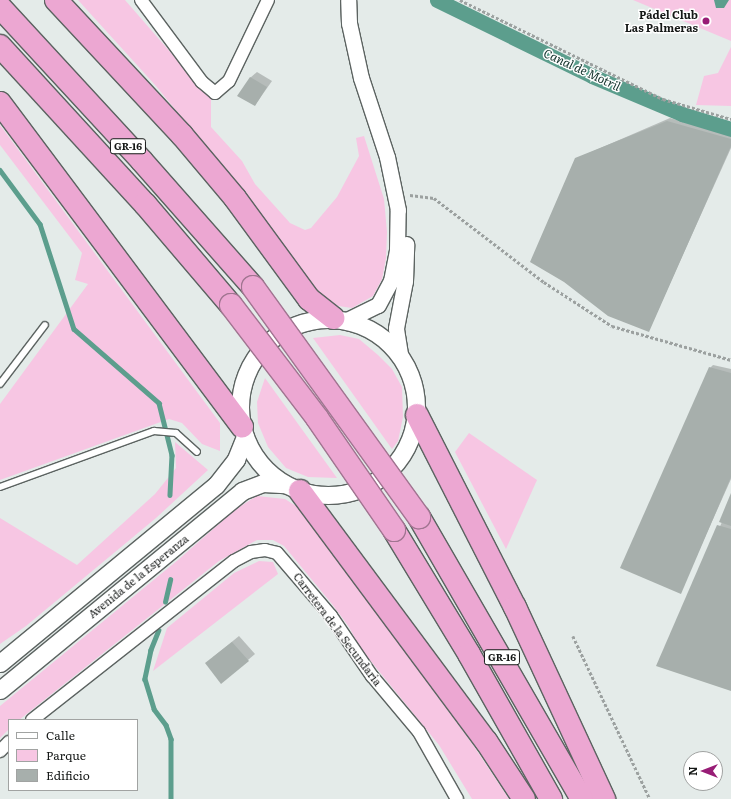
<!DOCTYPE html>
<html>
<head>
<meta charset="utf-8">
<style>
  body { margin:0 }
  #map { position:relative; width:731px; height:799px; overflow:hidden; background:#e4ebe9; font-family:Literata,serif }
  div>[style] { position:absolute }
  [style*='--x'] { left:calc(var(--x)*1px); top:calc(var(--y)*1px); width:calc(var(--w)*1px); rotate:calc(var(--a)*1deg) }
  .green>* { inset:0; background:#f7c6e3 }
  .water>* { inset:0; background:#5c9e8d }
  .shadow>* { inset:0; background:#0003 }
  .stream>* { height:4.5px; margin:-2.25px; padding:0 2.25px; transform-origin:2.25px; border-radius:2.25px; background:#5c9e8d }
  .canal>* { height:15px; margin:-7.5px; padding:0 7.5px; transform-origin:7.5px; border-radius:7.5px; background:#5c9e8d }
  .building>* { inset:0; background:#a7afac }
  .path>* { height:2.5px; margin-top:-1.25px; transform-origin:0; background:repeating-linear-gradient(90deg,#9ca1a0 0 3px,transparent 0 5px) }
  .roads { filter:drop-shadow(1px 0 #5c6361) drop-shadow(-1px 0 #5c6361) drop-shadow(0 1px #5c6361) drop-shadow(0 -1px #5c6361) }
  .service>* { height:6px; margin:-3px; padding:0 3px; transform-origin:3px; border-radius:3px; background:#fff }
  .minor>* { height:12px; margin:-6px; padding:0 6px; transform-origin:6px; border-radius:6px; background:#fff }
  .tertiary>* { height:15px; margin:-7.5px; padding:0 7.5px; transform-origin:7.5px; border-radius:7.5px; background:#fff }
  .secondary>* { height:17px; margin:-8.5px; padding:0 8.5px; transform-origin:8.5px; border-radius:8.5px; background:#fff }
  .secondary>.ring { margin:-8.5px; padding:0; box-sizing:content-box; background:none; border:17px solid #fff; border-radius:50% }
  .motorway>* { height:22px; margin:-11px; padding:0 11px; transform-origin:11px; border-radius:11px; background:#eca7d2 }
  .bridges { filter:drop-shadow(1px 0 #a17591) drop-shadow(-1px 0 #a17591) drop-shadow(0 1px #a17591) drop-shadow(0 -1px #a17591) }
  .motorway-bridge>* { height:22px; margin:-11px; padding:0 11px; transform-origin:11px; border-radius:11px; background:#eca7d2 }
  .dots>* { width:11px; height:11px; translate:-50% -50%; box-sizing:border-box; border:2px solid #fff; border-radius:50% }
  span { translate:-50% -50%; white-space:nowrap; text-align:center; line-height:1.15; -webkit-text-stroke:3px #fff; paint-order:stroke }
  .shield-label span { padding:1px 3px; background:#fff; border:1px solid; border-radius:3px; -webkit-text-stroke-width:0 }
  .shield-label { font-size:10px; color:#151817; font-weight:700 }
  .poi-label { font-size:11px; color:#151817; font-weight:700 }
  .right { translate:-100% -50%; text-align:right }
  .street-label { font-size:11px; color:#151817 }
  .water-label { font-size:12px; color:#13332c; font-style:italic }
  .legend { position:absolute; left:8px; top:719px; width:130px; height:72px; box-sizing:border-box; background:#fff; border:1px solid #a1a3a2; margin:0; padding:5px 7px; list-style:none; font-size:12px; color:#151817 }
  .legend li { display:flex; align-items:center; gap:8px; height:20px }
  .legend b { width:20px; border:1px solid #a1a3a2 }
  .north { position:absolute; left:683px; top:751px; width:40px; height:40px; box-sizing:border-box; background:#fff; border:1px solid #a1a3a2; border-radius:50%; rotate:270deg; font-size:11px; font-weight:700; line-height:16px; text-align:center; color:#151817 }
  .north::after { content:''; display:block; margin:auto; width:14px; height:18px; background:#981d76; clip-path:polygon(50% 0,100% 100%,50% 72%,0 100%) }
</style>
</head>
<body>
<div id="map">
  <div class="green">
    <i style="clip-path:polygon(78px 0,125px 0,211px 99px,211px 127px,242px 161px,255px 184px,290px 223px,305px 230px,311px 228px,337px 197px,359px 156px,356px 138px,364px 136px,384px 199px,387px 232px,386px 258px,382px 279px,373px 296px,352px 308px,325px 304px,223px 168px,156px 86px)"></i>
    <i style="clip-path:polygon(633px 0,731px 0,731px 41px)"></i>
    <i style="clip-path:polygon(731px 47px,731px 106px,696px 105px,704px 76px,718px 73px)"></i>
    <i style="clip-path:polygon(0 125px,220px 423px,220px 451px,202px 444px,182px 423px,169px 419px,0 480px,0 404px,88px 284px,75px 280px,82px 253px,0 145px)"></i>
    <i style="clip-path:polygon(340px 335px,359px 339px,378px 355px,392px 369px,402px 387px,403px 417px,398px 441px,392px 449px,313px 338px)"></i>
    <i style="clip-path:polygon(265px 378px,337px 478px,308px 477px,286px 468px,268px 447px,258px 423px,257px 402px)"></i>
    <i style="clip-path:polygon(469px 433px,537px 480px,506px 549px,455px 452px)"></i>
    <i style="clip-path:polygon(175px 442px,208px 470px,156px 518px,26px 626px,0 644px,0 518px,77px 565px,155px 494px,176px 468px)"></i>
    <i style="clip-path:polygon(257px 496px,285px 499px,296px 506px,312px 525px,473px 745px,509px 799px,472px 799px,439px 745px,360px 648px,349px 627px,332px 604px,284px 546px,273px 540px,257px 540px,219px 561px,19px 720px,9px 720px,9px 729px,0 738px,0 706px,178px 560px,236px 509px)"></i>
    <i style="clip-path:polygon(259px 561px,273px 562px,278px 574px,153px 671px,167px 628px,234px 573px)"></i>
  </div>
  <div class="water">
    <i style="clip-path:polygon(714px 0,729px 0,724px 8px,716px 8px)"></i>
  </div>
  <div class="shadow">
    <i style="clip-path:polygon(257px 72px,272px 81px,255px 105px,250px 78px)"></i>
    <i style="clip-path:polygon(670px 118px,731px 136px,731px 148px,649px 330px,575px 159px)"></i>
    <i style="clip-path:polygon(713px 365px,731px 369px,731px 479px,680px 593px,710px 368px)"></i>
    <i style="clip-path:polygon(731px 495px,731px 690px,657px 665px,722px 522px)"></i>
    <i style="clip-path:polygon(239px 636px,255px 654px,221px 683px,213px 657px)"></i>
  </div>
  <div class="stream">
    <i style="--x:0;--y:170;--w:67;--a:53.5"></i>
    <i style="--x:40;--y:224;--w:110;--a:72.1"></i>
    <i style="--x:74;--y:329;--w:113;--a:41"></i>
    <i style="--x:159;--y:403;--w:54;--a:76"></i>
    <i style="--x:172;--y:455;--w:40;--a:92.9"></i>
    <i style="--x:165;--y:602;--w:23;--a:-77"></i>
    <i style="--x:159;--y:630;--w:22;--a:112"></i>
    <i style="--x:151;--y:650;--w:30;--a:102"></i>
    <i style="--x:145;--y:679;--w:31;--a:73"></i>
    <i style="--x:154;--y:709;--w:20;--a:53"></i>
    <i style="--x:166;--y:725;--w:15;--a:70"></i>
    <i style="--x:171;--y:739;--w:60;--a:90"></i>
  </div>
  <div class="canal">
    <i style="--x:437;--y:0;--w:173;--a:26.1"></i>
    <i style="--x:592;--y:76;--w:98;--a:22.9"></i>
    <i style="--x:682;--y:114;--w:51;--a:17"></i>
  </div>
  <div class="building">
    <i style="clip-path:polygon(250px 77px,267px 87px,255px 106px,237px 96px)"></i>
    <i style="clip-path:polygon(667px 121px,731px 139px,731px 146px,649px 332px,608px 316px,564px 282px,530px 262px,575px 158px)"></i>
    <i style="clip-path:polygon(709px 367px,731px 373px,731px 477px,681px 594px,620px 568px)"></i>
    <i style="clip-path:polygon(731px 493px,731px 526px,719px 522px)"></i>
    <i style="clip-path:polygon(717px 525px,731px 529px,731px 691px,656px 666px)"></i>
    <i style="clip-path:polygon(232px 642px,249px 661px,221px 684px,205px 663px)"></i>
  </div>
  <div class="path">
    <i style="--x:460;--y:0;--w:226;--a:26"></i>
    <i style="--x:663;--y:99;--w:71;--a:16.4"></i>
    <i style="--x:410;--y:195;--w:24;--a:7"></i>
    <i style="--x:434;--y:198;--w:138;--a:37.4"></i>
    <i style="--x:544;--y:282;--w:81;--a:32.9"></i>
    <i style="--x:612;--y:326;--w:124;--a:15.9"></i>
    <i style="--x:573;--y:636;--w:180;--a:64.7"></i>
  </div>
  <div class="roads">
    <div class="service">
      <i style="--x:0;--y:384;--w:74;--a:-52.7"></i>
      <i style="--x:0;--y:487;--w:164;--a:-20"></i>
      <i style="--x:154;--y:431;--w:22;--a:5"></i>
      <i style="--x:176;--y:433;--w:28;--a:42"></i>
    </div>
    <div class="minor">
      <i style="--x:141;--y:0;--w:102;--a:53.4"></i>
      <i style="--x:202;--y:82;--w:17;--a:40"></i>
      <i style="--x:215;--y:93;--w:18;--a:-41"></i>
      <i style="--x:229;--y:81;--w:90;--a:-64.3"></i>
      <i style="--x:32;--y:720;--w:257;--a:-38.2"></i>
      <i style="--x:234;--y:561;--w:19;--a:-28"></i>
      <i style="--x:251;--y:552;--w:14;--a:-8"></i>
      <i style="--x:265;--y:550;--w:12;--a:14"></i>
      <i style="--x:277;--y:553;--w:83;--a:49.4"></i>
      <i style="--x:331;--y:616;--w:73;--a:55.7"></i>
      <i style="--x:372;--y:676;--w:73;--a:50"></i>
      <i style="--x:419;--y:732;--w:77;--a:60.4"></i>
      <i style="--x:0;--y:751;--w:13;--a:-45"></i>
    </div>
    <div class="tertiary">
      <i style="--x:347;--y:320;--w:34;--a:-26"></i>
      <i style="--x:378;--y:305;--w:27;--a:-62"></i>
      <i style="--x:391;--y:281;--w:33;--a:-79"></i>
      <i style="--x:397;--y:249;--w:39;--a:-89"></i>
      <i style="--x:398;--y:210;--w:54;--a:-101.7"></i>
      <i style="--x:387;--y:157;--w:83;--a:-108.2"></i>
      <i style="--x:361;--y:78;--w:56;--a:-102.3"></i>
      <i style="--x:349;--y:23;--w:23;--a:-92"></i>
      <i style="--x:400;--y:354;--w:26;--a:-99"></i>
      <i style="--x:396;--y:328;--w:48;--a:-79.2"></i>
      <i style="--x:405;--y:281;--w:37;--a:-88"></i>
    </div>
    <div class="secondary">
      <i class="ring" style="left:240px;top:319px;width:159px;height:159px"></i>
      <i style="--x:0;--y:663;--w:280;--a:-39.5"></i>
      <i style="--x:216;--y:485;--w:33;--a:-52"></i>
      <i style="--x:236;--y:459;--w:24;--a:-68"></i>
      <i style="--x:0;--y:690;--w:313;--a:-39.4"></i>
      <i style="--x:242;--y:491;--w:22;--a:-21"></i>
      <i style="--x:263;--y:483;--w:22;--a:3"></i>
    </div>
    <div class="motorway">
      <i style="--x:56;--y:0;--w:185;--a:47"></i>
      <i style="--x:182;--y:135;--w:82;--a:49.9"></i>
      <i style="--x:235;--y:198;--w:125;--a:53.8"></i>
      <i style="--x:309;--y:299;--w:31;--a:38"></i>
      <i style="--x:0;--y:7;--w:209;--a:47.3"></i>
      <i style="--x:142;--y:161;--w:168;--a:48.6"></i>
      <i style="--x:0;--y:46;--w:214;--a:47.5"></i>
      <i style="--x:145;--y:204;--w:133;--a:49.6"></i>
      <i style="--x:0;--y:103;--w:404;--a:53.2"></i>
      <i style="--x:417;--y:415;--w:216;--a:63"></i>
      <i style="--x:515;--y:607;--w:212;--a:65.1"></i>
      <i style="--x:300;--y:491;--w:312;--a:53.4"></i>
      <i style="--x:486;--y:741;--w:69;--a:56.8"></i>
      <i style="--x:419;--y:517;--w:326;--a:60"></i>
      <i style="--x:394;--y:530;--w:145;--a:58.8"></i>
      <i style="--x:469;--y:654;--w:167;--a:60.5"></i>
    </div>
  </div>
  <div class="bridges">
    <div class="motorway-bridge">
      <i style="--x:253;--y:287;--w:284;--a:54.2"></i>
      <i style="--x:231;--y:305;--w:142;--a:52.7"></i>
      <i style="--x:317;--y:418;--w:136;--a:55.5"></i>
    </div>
  </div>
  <div class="dots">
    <i style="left:706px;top:21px;background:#981d76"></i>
  </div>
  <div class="shield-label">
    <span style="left:128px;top:146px">GR-16</span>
    <span style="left:502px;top:657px">GR-16</span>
  </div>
  <div class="poi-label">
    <span class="right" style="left:698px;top:21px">Pádel Club<br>Las Palmeras</span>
  </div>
  <div class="street-label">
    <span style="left:138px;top:576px;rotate:-39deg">Avenida de la Esperanza</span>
    <span style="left:338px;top:629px;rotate:53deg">Carretera de la Secundaria</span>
  </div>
  <div class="water-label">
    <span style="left:582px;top:70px;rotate:25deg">Canal de Motril</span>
  </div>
  <ul class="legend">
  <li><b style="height:5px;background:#fff"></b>Calle</li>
  <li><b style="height:11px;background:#f7c6e3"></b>Parque</li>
  <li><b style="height:11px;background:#a7afac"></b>Edificio</li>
  </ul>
  <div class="north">N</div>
</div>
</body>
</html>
